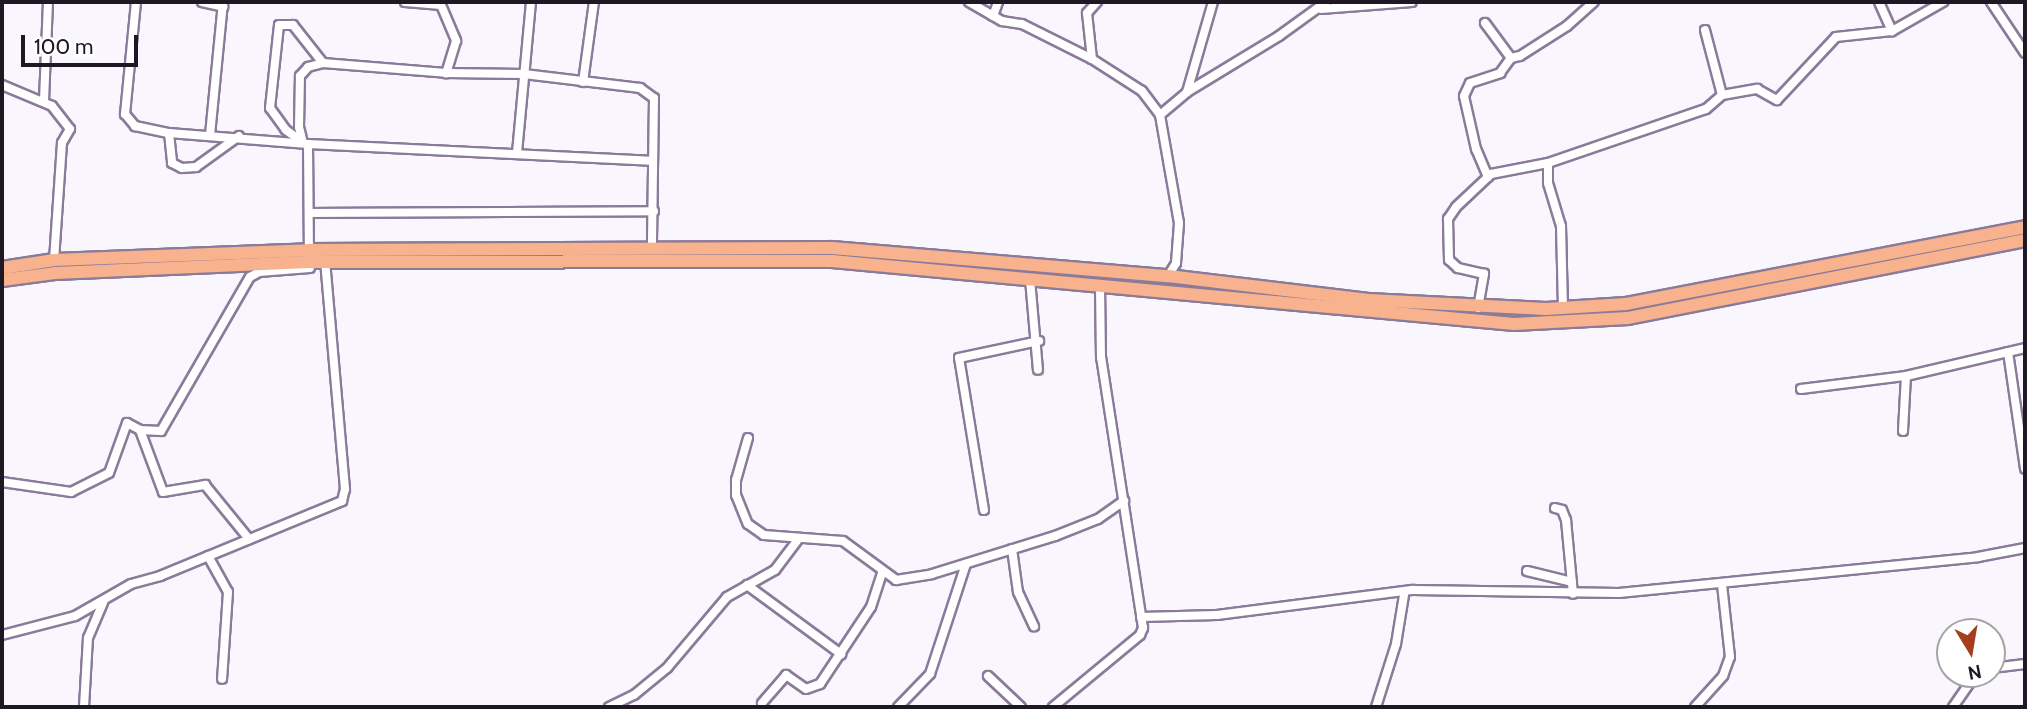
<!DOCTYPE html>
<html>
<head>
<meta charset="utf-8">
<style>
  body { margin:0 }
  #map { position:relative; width:2027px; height:709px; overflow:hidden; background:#f9f6fd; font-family:Cabin,sans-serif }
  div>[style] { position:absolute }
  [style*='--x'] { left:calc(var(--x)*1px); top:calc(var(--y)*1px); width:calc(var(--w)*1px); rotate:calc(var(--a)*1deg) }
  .roads { filter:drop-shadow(2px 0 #8a7b9a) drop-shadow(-2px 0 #8a7b9a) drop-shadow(0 2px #8a7b9a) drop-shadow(0 -2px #8a7b9a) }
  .minor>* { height:8px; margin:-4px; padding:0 4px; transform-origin:4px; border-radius:4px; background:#fff }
  .primary>* { height:12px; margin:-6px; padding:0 6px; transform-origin:6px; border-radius:6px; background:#f8b38e }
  span { translate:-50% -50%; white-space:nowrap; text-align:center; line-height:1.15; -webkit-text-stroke:6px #fff; paint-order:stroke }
  .frame { position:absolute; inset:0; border:4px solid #1d1824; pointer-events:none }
  .north { position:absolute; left:1936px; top:618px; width:70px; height:70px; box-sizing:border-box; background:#fff; border:2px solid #a5a3a7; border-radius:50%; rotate:169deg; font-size:19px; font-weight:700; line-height:28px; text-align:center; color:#1d1824 }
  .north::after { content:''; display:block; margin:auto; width:24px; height:32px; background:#a53d1f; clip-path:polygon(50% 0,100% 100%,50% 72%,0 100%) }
  .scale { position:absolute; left:21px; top:35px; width:117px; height:32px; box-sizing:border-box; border:4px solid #1d1824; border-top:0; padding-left:9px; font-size:21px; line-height:24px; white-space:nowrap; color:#1d1824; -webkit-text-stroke:5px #fff; paint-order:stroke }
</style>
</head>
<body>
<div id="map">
  <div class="roads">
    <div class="minor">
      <i style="--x:136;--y:2;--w:113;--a:95.6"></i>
      <i style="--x:125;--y:114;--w:16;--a:50"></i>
      <i style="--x:135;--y:126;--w:35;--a:12"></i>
      <i style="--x:169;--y:133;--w:139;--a:4.5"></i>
      <i style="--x:308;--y:144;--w:343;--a:2.8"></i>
      <i style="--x:202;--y:2;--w:22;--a:13"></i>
      <i style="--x:405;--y:2;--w:36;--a:5"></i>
      <i style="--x:969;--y:2;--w:38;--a:30"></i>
      <i style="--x:1002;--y:21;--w:20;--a:9"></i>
      <i style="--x:1022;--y:24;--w:78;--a:26.6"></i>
      <i style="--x:1092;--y:59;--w:59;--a:32.6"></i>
      <i style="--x:1142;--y:91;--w:30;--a:53"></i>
      <i style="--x:1879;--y:2;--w:32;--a:66"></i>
      <i style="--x:1991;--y:2;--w:61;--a:56.3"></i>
      <i style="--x:441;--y:5;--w:39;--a:67"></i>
      <i style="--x:456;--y:41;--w:34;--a:107"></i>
      <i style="--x:1321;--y:9;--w:91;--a:-4.4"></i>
      <i style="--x:993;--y:16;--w:15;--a:-70"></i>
      <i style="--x:1485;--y:23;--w:44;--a:53.4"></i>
      <i style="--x:1511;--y:58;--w:9;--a:-13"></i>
      <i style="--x:1520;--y:56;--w:56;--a:-32.6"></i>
      <i style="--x:1567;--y:26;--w:36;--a:-42"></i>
      <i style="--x:1092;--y:59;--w:46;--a:-96.2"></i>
      <i style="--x:1087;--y:13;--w:15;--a:-48"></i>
      <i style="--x:583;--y:82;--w:81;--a:-82.2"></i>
      <i style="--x:2;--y:85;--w:54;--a:22.8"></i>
      <i style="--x:52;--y:106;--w:29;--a:52"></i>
      <i style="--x:70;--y:129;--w:16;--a:120"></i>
      <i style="--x:62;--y:143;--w:117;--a:93.9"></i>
      <i style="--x:1187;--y:92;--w:94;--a:-73.9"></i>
      <i style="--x:1722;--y:95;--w:36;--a:-10"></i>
      <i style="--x:1757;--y:89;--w:23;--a:29"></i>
      <i style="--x:1777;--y:100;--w:86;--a:-46.9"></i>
      <i style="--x:1836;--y:37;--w:56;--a:-6.1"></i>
      <i style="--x:1892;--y:31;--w:59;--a:-29.6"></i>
      <i style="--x:44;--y:101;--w:99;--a:-87.7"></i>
      <i style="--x:169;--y:133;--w:30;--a:84"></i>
      <i style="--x:172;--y:163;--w:11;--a:27"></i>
      <i style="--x:182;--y:168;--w:14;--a:-4"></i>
      <i style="--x:196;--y:167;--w:53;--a:-35.8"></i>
      <i style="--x:210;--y:135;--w:134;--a:-84.4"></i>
      <i style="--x:301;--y:141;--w:19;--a:-144"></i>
      <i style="--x:286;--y:130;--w:27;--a:-126"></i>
      <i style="--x:270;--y:108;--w:83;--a:-83.8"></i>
      <i style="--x:279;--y:25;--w:14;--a:0"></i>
      <i style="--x:293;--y:25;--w:48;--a:51.7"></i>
      <i style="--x:303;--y:143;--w:16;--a:-104"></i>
      <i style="--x:299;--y:127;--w:51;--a:-88.9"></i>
      <i style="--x:300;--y:76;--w:12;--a:-48"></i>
      <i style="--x:308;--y:67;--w:16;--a:-15"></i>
      <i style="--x:323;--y:63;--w:123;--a:4.6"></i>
      <i style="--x:446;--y:73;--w:78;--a:0.7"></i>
      <i style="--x:524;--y:74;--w:117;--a:6.9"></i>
      <i style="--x:640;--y:88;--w:17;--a:36"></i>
      <i style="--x:654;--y:98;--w:148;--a:90.8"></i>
      <i style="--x:308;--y:144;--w:106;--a:89.5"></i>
      <i style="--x:517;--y:153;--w:152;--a:-84.7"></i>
      <i style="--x:1548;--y:163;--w:20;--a:90"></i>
      <i style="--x:1548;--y:183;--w:45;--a:73.2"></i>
      <i style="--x:1561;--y:226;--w:82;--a:88.6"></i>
      <i style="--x:1488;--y:177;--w:30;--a:-113"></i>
      <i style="--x:1476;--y:149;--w:54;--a:-102.8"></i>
      <i style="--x:1464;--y:96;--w:14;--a:-65"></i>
      <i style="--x:1470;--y:83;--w:32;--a:-18"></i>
      <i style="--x:1500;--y:73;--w:19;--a:-54"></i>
      <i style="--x:309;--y:213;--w:345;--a:-0.3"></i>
      <i style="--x:1168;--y:276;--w:15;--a:-58"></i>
      <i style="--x:1176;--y:263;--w:40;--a:-85.7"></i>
      <i style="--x:1179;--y:223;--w:110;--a:-100"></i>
      <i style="--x:1160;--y:115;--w:35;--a:-40"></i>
      <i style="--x:1187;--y:92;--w:108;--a:-31.3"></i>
      <i style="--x:1279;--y:36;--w:58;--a:-35.9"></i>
      <i style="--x:1030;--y:279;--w:91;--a:85"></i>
      <i style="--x:1478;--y:308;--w:35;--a:-80"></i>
      <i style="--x:1484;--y:274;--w:27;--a:-167"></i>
      <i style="--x:1458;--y:268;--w:12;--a:-138"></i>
      <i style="--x:1449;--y:260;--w:41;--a:-91.4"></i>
      <i style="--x:1448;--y:219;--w:14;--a:-56"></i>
      <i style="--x:1456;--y:207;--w:48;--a:-43.3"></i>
      <i style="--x:1491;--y:174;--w:58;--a:-10.9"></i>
      <i style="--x:1548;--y:163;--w:167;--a:-18.9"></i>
      <i style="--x:1706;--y:109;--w:21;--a:-41"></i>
      <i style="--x:1722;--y:95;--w:67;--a:-104.7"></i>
      <i style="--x:2008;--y:352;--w:118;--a:81.7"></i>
      <i style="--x:1801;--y:389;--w:106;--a:-7.1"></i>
      <i style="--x:1906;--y:376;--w:122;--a:-13.2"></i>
      <i style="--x:140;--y:430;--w:66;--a:69.6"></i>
      <i style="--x:163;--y:492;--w:43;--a:-9.5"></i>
      <i style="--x:205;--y:485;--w:70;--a:50.8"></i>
      <i style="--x:1903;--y:431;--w:55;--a:-86.9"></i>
      <i style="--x:748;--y:438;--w:44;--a:105.9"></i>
      <i style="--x:736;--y:480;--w:15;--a:90"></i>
      <i style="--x:736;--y:495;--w:31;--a:68"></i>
      <i style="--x:748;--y:524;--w:19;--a:35"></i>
      <i style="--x:764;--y:535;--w:79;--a:4.3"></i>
      <i style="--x:843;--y:541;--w:66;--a:36.3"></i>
      <i style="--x:896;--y:580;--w:36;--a:-9"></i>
      <i style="--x:932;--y:574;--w:129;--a:-17.2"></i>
      <i style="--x:1055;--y:536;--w:46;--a:-21.6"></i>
      <i style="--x:1098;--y:519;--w:32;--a:-35"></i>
      <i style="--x:2;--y:482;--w:70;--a:8.2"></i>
      <i style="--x:71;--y:492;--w:42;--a:-26.6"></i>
      <i style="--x:109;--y:473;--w:53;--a:-70.2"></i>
      <i style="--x:127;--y:423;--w:15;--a:28"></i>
      <i style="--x:140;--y:430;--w:21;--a:3"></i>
      <i style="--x:161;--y:431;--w:178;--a:-60"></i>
      <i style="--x:250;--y:277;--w:10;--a:-29"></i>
      <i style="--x:259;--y:272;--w:51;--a:-4.5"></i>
      <i style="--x:1555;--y:508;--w:7;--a:16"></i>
      <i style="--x:1562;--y:510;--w:11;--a:68"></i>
      <i style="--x:1566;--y:520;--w:74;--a:84.6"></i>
      <i style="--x:984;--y:510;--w:154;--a:-99.3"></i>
      <i style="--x:959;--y:358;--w:82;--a:-12"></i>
      <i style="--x:1012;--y:549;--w:43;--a:82.1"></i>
      <i style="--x:1018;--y:592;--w:38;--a:65"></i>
      <i style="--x:208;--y:556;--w:41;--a:60.9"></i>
      <i style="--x:228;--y:592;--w:87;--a:93.9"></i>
      <i style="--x:1527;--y:571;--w:46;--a:13.7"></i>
      <i style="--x:747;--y:585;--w:117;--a:36.3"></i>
      <i style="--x:1141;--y:617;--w:76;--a:-1.5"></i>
      <i style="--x:1217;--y:615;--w:198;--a:-7.3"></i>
      <i style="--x:1413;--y:590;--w:206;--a:0.8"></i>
      <i style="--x:1619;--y:593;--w:361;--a:-5.7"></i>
      <i style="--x:1978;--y:557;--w:48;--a:-10.8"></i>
      <i style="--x:2;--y:635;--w:75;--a:-14.6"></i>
      <i style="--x:75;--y:616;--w:64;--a:-29.7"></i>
      <i style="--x:131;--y:584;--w:30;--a:-15"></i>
      <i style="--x:160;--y:576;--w:197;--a:-22.4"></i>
      <i style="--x:342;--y:501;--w:12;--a:-76"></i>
      <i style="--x:345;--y:489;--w:228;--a:-95"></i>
      <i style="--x:1992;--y:668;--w:33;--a:-7"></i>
      <i style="--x:988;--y:676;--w:45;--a:43.2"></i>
      <i style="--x:762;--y:703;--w:37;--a:-49"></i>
      <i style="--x:786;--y:675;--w:24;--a:35"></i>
      <i style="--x:806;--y:689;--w:15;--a:-20"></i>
      <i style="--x:820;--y:684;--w:92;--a:-56.5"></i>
      <i style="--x:871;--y:607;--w:36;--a:-72"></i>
      <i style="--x:84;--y:707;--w:69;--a:-86.7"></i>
      <i style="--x:88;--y:638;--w:39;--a:-67"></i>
      <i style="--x:609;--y:707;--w:28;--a:-26"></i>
      <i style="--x:634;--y:695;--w:43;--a:-39.3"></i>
      <i style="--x:667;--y:668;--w:93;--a:-49.8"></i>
      <i style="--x:727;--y:597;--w:55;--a:-29.4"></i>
      <i style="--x:775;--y:570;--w:40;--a:-53"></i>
      <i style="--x:898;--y:707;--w:46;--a:-45.9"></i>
      <i style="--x:930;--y:674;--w:116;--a:-71.9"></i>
      <i style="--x:1053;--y:707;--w:113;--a:-39.6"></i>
      <i style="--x:1140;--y:635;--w:8;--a:-67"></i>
      <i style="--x:1143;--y:628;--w:273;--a:-98.8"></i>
      <i style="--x:1101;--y:358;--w:71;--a:-90.8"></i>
      <i style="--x:1376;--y:707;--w:66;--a:-72.4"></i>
      <i style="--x:1396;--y:644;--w:50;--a:-80.7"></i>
      <i style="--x:1695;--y:707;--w:42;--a:-47.9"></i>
      <i style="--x:1723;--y:676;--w:20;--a:-70"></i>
      <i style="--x:1730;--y:657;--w:73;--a:-96.3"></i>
      <i style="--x:1953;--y:707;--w:40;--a:-55.1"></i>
    </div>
    <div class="primary">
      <i style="--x:2;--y:268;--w:53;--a:-8.7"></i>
      <i style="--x:54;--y:260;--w:255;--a:-2.2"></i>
      <i style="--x:309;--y:250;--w:523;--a:-0.22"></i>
      <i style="--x:832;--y:248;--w:337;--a:4.8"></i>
      <i style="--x:1168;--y:276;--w:202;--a:6.8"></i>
      <i style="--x:1369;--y:300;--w:177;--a:2.9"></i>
      <i style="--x:1546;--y:309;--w:80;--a:-3.6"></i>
      <i style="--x:1626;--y:304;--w:406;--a:-10.9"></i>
      <i style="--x:2;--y:280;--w:53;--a:-7.5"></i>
      <i style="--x:55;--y:273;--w:254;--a:-2.5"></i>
      <i style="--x:309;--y:262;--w:523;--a:-0.11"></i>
      <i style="--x:832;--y:261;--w:685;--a:5.28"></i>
      <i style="--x:1514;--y:324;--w:114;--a:-3"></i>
      <i style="--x:1628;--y:318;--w:405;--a:-11.1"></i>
    </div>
  </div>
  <div class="frame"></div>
  <div class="north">N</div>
  <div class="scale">100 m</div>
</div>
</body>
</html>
